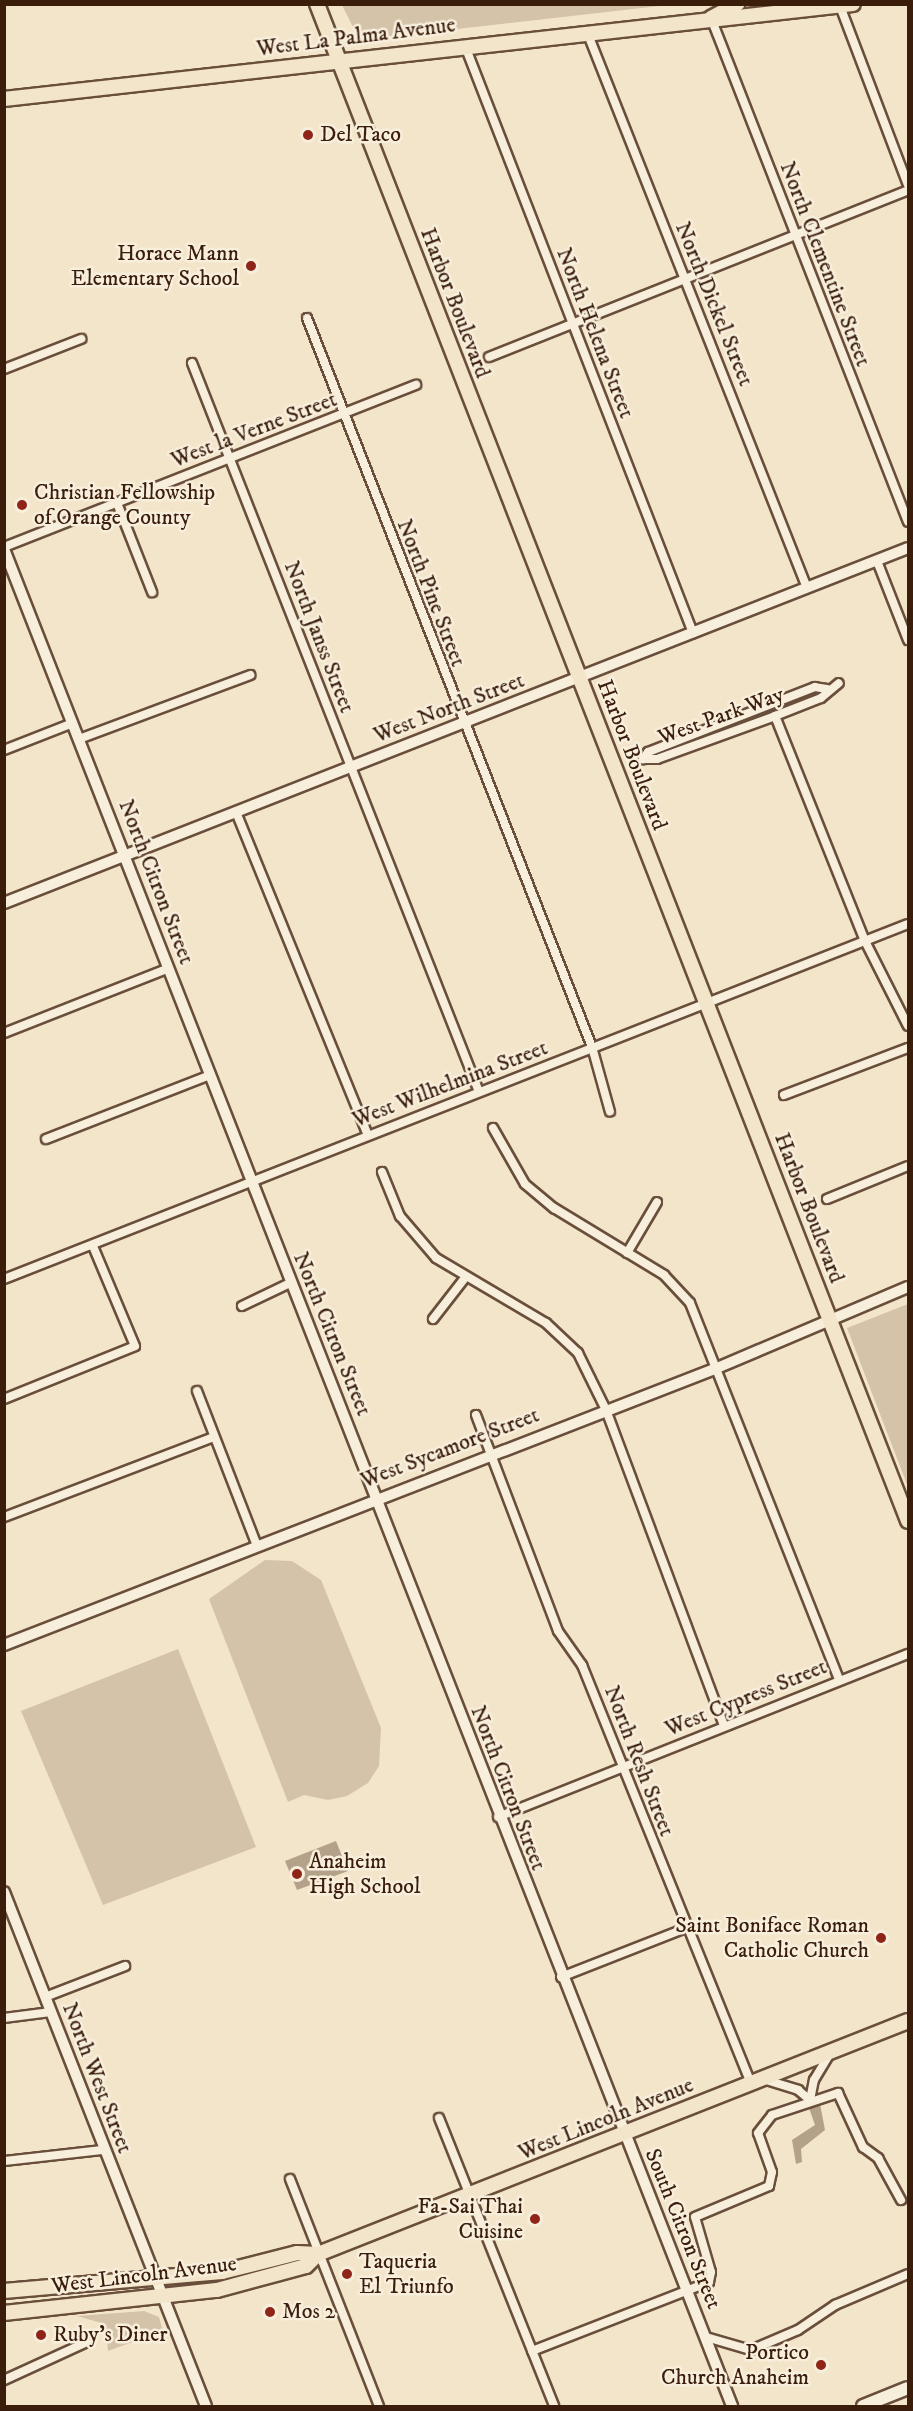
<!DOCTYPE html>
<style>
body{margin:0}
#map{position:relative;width:913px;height:2411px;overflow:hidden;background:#f3e5c9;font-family:"IM FELL DW Pica",serif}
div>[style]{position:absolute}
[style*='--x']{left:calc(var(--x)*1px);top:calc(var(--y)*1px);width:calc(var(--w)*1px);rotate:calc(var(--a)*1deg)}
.green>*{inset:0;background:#d4c3a9}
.water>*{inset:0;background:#b4a189}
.roads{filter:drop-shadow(2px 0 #694f3b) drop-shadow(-2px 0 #694f3b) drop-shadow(0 2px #694f3b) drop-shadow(0 -2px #694f3b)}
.minor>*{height:8px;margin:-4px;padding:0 4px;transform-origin:4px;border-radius:4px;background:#f7eedc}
.tertiary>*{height:10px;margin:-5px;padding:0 5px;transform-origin:5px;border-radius:5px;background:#f7eedc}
.secondary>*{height:12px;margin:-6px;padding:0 6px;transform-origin:6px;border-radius:6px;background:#f7eedc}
.primary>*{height:14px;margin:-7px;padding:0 7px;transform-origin:7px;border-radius:7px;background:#f3e5c9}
.dots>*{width:16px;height:16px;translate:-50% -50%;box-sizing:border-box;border:3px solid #f7eedc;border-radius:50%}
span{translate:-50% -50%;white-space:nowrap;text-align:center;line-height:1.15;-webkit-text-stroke:5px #f7eedc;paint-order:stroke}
.street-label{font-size:22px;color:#3b1d0c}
.poi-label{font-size:22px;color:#3b1d0c}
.left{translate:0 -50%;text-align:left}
.right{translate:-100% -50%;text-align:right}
.frame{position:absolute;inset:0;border:6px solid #3b1d0c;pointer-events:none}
</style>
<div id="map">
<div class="green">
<i style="clip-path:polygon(342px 5px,668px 5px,368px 39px,355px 31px)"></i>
<i style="clip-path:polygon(908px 1304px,908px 1487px,847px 1328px)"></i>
<i style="clip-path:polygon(265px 1560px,292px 1561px,321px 1580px,381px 1728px,379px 1766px,368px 1783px,347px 1796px,328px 1800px,304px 1795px,288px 1802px,209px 1599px)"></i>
<i style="clip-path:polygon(178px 1649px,256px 1847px,103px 1905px,21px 1711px)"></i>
<i style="clip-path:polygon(144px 2311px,159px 2317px,163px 2331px,108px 2351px,105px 2324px,77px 2316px)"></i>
</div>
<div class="water">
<i style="clip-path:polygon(336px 1841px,348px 1871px,297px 1890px,285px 1861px)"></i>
<i style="clip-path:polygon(820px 2104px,825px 2130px,801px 2149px,802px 2162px,796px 2164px,792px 2140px,815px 2125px,809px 2108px)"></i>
</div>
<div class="roads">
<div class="minor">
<i style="--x:840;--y:6;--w:191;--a:69.2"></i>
<i style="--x:711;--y:18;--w:541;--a:68.65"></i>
<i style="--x:587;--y:32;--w:598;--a:68.41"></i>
<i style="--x:465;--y:46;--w:630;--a:68.77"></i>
<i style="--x:307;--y:318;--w:783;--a:68.65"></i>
<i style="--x:592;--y:1047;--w:67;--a:74.5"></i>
<i style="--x:489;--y:357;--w:451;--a:-21.7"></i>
<i style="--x:192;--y:363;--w:783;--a:68.51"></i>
<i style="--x:4;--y:369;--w:83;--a:-21.3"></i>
<i style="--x:117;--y:503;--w:96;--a:68.5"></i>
<i style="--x:4;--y:547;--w:443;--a:-21.5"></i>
<i style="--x:877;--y:561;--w:85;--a:68.6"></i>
<i style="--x:827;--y:689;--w:12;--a:-171"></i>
<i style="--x:815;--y:687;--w:179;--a:158.7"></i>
<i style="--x:648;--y:752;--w:9;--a:126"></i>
<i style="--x:643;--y:759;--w:14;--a:0"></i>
<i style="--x:657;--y:759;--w:126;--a:-20"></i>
<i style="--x:775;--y:716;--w:49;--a:-21.4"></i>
<i style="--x:821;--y:698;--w:23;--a:-40"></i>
<i style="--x:775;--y:716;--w:242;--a:68.2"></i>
<i style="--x:865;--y:941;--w:95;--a:63.2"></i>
<i style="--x:79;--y:739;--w:183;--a:-20.5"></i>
<i style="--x:4;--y:750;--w:74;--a:-21.4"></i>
<i style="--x:236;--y:812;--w:349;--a:67.8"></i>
<i style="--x:4;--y:1033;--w:177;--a:-21.5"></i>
<i style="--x:784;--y:1095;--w:133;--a:-20.8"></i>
<i style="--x:493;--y:1128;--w:64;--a:60.3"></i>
<i style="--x:525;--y:1184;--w:38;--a:40"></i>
<i style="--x:554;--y:1208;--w:129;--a:31.3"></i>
<i style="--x:664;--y:1275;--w:38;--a:47"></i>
<i style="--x:690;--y:1303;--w:405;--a:68.4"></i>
<i style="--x:46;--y:1139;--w:176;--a:-21.3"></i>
<i style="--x:382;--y:1172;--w:48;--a:67.8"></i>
<i style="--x:400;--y:1216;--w:55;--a:49.4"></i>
<i style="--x:436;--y:1258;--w:128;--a:30.6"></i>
<i style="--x:546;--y:1323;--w:44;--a:43.2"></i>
<i style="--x:578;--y:1353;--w:64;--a:63.8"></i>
<i style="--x:606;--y:1410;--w:337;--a:69.5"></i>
<i style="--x:827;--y:1199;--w:87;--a:-22.2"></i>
<i style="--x:627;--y:1253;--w:59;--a:-59.5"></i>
<i style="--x:4;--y:1279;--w:971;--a:-21.44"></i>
<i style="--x:242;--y:1306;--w:53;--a:-25.6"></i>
<i style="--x:433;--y:1319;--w:51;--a:-52.2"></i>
<i style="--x:197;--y:1391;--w:163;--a:68.8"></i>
<i style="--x:4;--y:1399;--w:141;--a:-22"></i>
<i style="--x:135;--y:1346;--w:108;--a:-112.8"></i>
<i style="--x:476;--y:1415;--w:231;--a:69.2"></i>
<i style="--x:558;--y:1631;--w:42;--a:54.8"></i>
<i style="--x:582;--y:1665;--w:451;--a:68"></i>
<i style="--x:4;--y:1517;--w:224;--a:-20.9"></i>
<i style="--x:498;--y:1817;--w:441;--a:-21.7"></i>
<i style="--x:561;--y:1977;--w:134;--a:-21.4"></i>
<i style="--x:45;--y:1997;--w:86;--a:-21.2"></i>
<i style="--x:4;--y:2018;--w:47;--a:-7.3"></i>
<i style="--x:763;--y:2079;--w:37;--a:17"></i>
<i style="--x:798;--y:2090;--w:16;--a:40"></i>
<i style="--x:810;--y:2100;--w:20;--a:-79"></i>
<i style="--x:814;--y:2080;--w:33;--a:-59"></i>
<i style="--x:439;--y:2118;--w:310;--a:68.2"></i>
<i style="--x:4;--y:2161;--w:99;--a:-6.4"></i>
<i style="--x:290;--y:2179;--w:244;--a:68.6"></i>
<i style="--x:706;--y:2337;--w:47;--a:16.1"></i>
<i style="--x:751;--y:2350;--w:51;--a:-23.1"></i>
<i style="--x:798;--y:2330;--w:45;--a:-34"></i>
<i style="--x:835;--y:2305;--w:79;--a:-23"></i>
<i style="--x:532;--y:2351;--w:190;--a:-21.3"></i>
<i style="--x:709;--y:2282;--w:10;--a:-79"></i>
<i style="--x:711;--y:2272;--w:57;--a:-106.2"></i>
<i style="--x:695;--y:2217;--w:80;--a:-22.7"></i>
<i style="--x:769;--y:2186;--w:14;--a:-78"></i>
<i style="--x:772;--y:2172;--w:41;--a:-109.7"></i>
<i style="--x:758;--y:2133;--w:23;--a:-52"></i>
<i style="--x:772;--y:2115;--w:70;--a:-18.4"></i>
<i style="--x:838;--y:2093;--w:60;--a:65.2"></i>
<i style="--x:863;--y:2147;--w:19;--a:36"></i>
<i style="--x:878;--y:2158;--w:48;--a:61.3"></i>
<i style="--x:4;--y:2380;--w:94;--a:-24.6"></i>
</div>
<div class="tertiary">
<i style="--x:4;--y:549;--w:1995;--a:68.59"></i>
<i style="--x:4;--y:903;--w:971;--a:-21.44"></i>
<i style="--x:4;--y:1645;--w:765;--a:-21.23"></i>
<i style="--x:717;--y:1368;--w:207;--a:-23"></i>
<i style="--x:4;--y:1892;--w:552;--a:68.55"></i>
</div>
<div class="secondary">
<i style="--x:863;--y:2406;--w:48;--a:-21.8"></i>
</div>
<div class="primary">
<i style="--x:317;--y:4;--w:1628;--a:68.71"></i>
<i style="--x:711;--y:18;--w:30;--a:-28"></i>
<i style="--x:4;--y:99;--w:854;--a:-6.38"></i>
<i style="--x:4;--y:2291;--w:219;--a:-5"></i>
<i style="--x:222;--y:2272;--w:77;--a:-14.2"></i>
<i style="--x:297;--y:2253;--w:21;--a:3"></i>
<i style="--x:4;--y:2313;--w:214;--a:-6.2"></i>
<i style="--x:217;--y:2290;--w:92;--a:-15.1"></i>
<i style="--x:306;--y:2266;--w:17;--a:-45"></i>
<i style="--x:318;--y:2254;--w:634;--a:-21.55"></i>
</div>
</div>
<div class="dots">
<i style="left:308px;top:135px;background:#8f2418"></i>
<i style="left:251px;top:266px;background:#8f2418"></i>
<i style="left:22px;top:505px;background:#8f2418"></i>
<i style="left:297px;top:1874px;background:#8f2418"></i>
<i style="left:881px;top:1938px;background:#8f2418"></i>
<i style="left:535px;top:2219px;background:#8f2418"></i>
<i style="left:347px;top:2274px;background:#8f2418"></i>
<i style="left:270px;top:2312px;background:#8f2418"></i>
<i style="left:41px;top:2335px;background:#8f2418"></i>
<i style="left:821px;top:2365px;background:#8f2418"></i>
</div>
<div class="street-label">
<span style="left:356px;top:37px;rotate:-7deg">West La Palma Avenue</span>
<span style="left:825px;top:264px;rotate:69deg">North Clementine Street</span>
<span style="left:455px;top:303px;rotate:69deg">Harbor Boulevard</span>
<span style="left:714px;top:304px;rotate:68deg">North Dickel Street</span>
<span style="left:595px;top:333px;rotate:69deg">North Helena Street</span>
<span style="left:254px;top:430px;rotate:-21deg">West la Verne Street</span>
<span style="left:431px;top:593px;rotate:69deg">North Pine Street</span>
<span style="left:319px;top:637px;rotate:69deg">North Janss Street</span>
<span style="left:449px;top:708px;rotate:-21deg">West North Street</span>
<span style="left:721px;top:716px;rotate:-20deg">West Park Way</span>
<span style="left:632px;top:755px;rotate:69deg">Harbor Boulevard</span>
<span style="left:156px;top:882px;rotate:69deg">North Citron Street</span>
<span style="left:450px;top:1084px;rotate:-21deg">West Wilhelmina Street</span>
<span style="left:809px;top:1208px;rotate:69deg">Harbor Boulevard</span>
<span style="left:332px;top:1334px;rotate:68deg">North Citron Street</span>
<span style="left:450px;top:1448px;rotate:-21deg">West Sycamore Street</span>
<span style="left:746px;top:1698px;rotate:-22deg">West Cypress Street</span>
<span style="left:639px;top:1761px;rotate:69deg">North Resh Street</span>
<span style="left:508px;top:1788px;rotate:69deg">North Citron Street</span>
<span style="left:97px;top:2078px;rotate:69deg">North West Street</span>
<span style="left:606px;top:2119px;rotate:-22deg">West Lincoln Avenue</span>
<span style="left:683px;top:2229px;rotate:68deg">South Citron Street</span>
<span style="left:144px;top:2275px;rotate:-7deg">West Lincoln Avenue</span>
</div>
<div class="poi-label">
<span class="left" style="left:320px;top:135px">Del Taco</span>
<span class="right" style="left:239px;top:266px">Horace Mann<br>Elementary School</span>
<span class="left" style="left:34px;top:505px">Christian Fellowship<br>of Orange County</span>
<span class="left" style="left:309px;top:1874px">Anaheim<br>High School</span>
<span class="right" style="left:869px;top:1938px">Saint Boniface Roman<br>Catholic Church</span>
<span class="right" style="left:523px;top:2219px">Fa-Sai Thai<br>Cuisine</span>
<span class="left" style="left:359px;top:2274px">Taqueria<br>El Triunfo</span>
<span class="left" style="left:282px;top:2312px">Mos 2</span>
<span class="left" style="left:53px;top:2335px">Ruby's Diner</span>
<span class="right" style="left:809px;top:2365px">Portico<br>Church Anaheim</span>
</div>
<div class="frame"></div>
</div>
